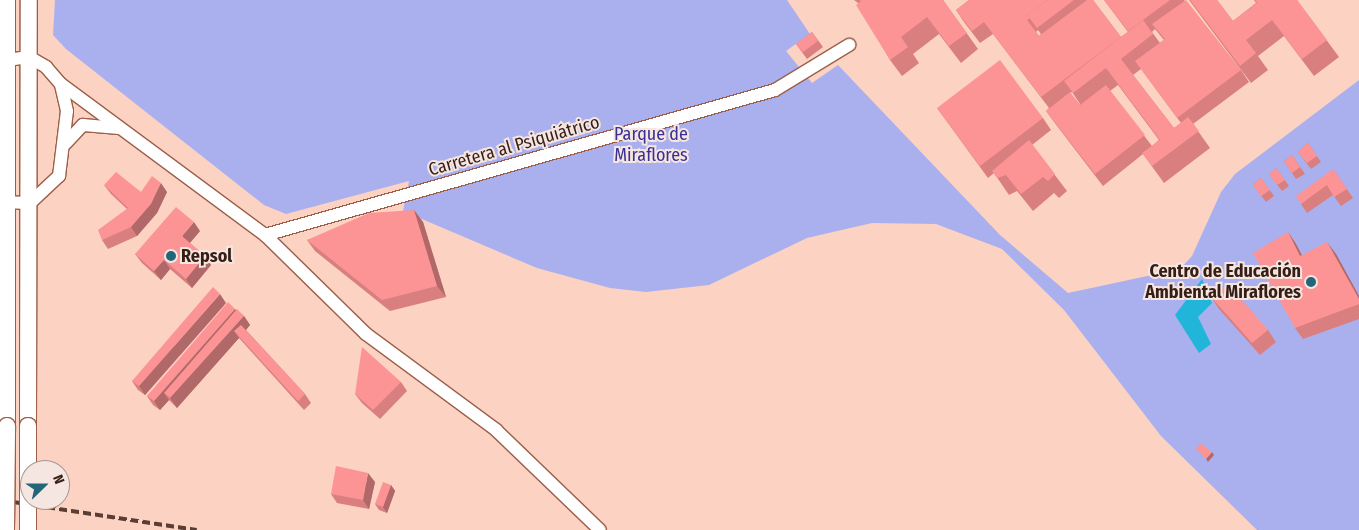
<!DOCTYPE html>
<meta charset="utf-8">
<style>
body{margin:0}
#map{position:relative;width:1359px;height:530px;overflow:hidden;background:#fcd2c3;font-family:"Fira Sans Condensed",sans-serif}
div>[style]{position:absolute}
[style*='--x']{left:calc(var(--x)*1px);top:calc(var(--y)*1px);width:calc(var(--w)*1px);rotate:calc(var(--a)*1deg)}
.green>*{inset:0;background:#aab0ee}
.water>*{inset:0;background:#20b5d9}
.roads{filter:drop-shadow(1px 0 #9b5e49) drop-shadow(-1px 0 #9b5e49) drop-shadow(0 1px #9b5e49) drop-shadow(0 -1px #9b5e49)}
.minor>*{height:12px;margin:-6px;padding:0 6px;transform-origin:6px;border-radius:6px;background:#fff}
.major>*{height:16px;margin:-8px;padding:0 8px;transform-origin:8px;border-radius:8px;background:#fff}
.rail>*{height:4px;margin-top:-2px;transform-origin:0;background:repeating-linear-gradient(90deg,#5a3e34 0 8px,transparent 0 12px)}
.bridges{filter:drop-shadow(1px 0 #9b5e49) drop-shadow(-1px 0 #9b5e49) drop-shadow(0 1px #9b5e49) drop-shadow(0 -1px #9b5e49)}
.major-bridge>*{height:16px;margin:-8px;padding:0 8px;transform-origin:8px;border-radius:8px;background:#fff}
.wall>*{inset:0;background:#d97f80}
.shaded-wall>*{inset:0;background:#b06868}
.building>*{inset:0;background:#fc9495}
.dots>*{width:14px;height:14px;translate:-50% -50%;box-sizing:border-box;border:2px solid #f5e6e1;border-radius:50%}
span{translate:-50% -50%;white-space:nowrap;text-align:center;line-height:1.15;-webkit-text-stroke:4px #f5e6e1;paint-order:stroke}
.park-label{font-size:18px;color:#393093}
.street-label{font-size:18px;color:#371e15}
.poi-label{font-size:18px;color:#371e15;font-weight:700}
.left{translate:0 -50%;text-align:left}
.right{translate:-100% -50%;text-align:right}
.north{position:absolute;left:20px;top:460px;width:50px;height:50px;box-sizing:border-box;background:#f5e6e1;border:1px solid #a9968f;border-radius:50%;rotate:68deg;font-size:14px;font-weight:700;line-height:20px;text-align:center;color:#371e15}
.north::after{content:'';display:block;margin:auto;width:18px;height:22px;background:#236679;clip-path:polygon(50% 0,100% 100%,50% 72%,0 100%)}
</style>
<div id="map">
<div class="green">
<i style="clip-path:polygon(55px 0,787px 0,810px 34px,786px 51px,812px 83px,838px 65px,1000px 235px,1068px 293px,1180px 269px,1192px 256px,1221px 192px,1235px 174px,1359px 80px,1359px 530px,1257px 530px,1161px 436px,1064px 310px,1002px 249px,936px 224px,872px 223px,807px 238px,709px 285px,646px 292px,610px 288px,537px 268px,403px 211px,409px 181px,286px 214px,264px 205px,66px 49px,53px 35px)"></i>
</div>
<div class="water">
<i style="clip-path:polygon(1202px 279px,1212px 303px,1198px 317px,1211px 344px,1199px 353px,1175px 315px)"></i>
</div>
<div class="roads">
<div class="minor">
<i style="--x:0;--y:61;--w:29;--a:-8"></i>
<i style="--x:29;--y:57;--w:20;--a:30"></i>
<i style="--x:46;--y:67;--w:23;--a:49"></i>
<i style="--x:61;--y:84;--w:254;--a:36.5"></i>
<i style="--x:265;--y:235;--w:141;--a:44.4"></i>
<i style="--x:366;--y:334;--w:162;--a:36.4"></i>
<i style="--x:496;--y:430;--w:144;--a:43.9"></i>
<i style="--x:66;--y:143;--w:25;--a:-47"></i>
<i style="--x:83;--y:125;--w:36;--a:5"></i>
<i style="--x:0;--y:202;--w:30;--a:2"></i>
<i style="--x:30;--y:203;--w:40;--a:-43"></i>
<i style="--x:59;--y:176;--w:65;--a:-83"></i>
<i style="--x:67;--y:111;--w:28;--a:-103"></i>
<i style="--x:265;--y:235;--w:530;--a:-15.87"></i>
<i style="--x:775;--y:90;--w:87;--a:-31.3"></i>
</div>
<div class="major">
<i style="--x:7;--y:0;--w:426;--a:90"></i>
<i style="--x:28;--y:426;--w:426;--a:-89.9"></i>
</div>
</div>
<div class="rail">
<i style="--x:0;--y:500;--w:199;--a:8.7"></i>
</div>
<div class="bridges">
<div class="major-bridge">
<i style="--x:28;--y:426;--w:104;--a:90"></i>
<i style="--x:6;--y:530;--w:104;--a:-89.4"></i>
</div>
</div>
<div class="wall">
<i style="clip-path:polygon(854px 0,943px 0,978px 49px,961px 63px,939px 34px,913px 54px,919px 63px,902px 76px,890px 60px,858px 3px)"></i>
<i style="clip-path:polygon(evenodd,969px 0,1093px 0,1121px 37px,1128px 32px,1104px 0,1184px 0,1241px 70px,1249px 82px,1193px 124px,1210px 148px,1164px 183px,1143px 154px,1103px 186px,1054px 122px,1046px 111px,1049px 108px,993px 34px,980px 43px,964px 22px,956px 10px,969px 0,1155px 29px,1164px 40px,1160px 43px,1152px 32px,1155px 29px,969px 0,1038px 30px,1041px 34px,1039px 36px,1036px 32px,1038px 30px,969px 0,1141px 69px,1181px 123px,1174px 128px,1133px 75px,1141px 69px,969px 0,1118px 85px,1159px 140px,1152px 146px,1110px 91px,1118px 85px,969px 0,1072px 92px,1080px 104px,1080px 105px,1070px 93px,1072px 92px)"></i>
<i style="clip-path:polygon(1189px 0,1217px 0,1233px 21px,1256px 3px,1254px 0,1297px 0,1339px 57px,1314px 76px,1284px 36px,1258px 56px,1268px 70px,1251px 83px)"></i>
<i style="clip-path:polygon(812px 32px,823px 47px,807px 59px,796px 44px)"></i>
<i style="clip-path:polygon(937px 108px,1043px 118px,1051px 130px,1032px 145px,1067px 191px,1059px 198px,1054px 193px,1033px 211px,1017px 191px,1009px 195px,994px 173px,988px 178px)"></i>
<i style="clip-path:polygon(1308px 143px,1321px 162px,1311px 169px,1298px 152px)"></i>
<i style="clip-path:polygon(1292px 155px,1305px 174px,1296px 179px,1284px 161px)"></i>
<i style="clip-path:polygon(1276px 168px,1289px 186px,1282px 191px,1269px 174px)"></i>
<i style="clip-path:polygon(1333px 169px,1353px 198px,1341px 206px,1333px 195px,1307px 213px,1301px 204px)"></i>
<i style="clip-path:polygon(1261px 178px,1274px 196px,1266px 202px,1253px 185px)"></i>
<i style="clip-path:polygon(104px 185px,141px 192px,167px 192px,157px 213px,137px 236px,108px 249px,102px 240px,127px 209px,111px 194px)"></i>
<i style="clip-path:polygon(414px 210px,423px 222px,446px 297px,390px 311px,315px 251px,307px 240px)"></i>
<i style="clip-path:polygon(200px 231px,190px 243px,205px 256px,211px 265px,192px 288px,170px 269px,161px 280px,142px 263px,135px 254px)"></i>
<i style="clip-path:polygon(1288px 232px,1296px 244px,1302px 255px,1336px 254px,1359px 296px,1359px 319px,1303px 339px,1295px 328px)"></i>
<i style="clip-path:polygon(1211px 297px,1268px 330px,1276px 342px,1260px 355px,1219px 309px)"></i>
<i style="clip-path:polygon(226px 303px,145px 395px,138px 390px,132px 381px)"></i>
<i style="clip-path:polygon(235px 309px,244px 316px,250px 325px,246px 330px,305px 394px,311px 403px,304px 410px,239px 338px,177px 408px,169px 400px,160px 410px,153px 405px,147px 396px)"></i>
<i style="clip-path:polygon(401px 382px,407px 391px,380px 419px,362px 403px,355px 394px)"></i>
<i style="clip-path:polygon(375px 482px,369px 509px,337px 503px,331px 494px)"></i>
<i style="clip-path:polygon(391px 485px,395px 491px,387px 513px,379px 510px,375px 504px)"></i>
</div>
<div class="shaded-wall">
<i style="clip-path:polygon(161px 183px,167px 192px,157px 213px,137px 236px,131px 227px)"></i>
<i style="clip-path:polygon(414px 210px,423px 222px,446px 297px,437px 286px)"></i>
<i style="clip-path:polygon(194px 222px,200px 231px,188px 245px,182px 236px)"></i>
<i style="clip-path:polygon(1288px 232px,1296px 244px,1308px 268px,1300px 256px)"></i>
<i style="clip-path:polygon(1327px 242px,1336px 254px,1359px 296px,1359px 299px)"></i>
<i style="clip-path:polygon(205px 256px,211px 265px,192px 288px,186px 279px)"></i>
<i style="clip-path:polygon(164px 260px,170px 269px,161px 280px,154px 271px)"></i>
<i style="clip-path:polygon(220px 294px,226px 303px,145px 395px,139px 386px)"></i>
<i style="clip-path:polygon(235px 309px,241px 318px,244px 316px,250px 325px,240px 337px,234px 331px,239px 338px,177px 408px,170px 398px,164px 393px,169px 400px,160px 410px,154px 401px)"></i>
<i style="clip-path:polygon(1212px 452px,1214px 455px,1208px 462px,1206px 459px)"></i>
<i style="clip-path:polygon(368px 473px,375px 482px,369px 509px,363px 500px)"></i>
<i style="clip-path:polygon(391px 485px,395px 491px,387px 513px,383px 507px)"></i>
</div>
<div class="building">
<i style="clip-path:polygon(859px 0,943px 0,967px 33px,949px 46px,927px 17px,901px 37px,908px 47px,890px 60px,856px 5px,861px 1px)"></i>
<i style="clip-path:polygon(969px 0,1048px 0,1027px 15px,1030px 18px,1027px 20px,1039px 36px,1087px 0,1093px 0,1121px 37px,1041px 97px,984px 22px,972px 31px,956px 10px)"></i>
<i style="clip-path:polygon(1048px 0,1074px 0,1037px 28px,1027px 15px)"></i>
<i style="clip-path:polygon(1104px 0,1170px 0,1128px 31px)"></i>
<i style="clip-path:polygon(1186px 0,1241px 70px,1177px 118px,1135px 61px,1165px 39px,1152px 24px)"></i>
<i style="clip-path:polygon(1190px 0,1217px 0,1233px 21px,1257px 3px,1255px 0,1297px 0,1327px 40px,1302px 59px,1272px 20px,1246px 40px,1256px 53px,1240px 66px)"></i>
<i style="clip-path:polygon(1143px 20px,1153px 34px,1121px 59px,1174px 128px,1188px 117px,1199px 131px,1152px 166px,1142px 153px,1160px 140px,1106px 68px,1073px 93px,1064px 81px)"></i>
<i style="clip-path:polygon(812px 32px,818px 41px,803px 52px,796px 44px)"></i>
<i style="clip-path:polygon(1000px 60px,1043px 118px,980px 166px,937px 108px)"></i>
<i style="clip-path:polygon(1106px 85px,1145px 135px,1095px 174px,1046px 111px,1070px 92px,1080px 105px)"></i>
<i style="clip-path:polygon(1029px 140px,1055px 174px,1048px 181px,1043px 177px,1021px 194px,1006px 175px,997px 178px,992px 171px)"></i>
<i style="clip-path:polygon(1308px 143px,1317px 156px,1307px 163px,1298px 152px)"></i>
<i style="clip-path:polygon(1292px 155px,1300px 167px,1292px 173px,1284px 161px)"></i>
<i style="clip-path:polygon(1276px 168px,1285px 180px,1277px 185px,1269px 174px)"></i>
<i style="clip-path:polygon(1333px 169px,1347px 189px,1334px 197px,1327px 185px,1301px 204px,1296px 196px)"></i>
<i style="clip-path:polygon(116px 172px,141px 192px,152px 176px,161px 183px,151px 204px,131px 227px,102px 240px,98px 230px,128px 208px,104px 185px)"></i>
<i style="clip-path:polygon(1261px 178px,1270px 190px,1261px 196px,1253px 185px)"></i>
<i style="clip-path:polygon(176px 207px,194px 222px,182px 236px,205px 256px,186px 279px,164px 260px,154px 271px,135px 254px)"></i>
<i style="clip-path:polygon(414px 210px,437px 286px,382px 300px,307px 240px,369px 213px)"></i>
<i style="clip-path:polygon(1288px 232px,1300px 256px,1327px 242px,1359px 299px,1359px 304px,1295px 328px,1253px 253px)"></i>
<i style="clip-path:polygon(1229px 285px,1268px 330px,1252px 343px,1211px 297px)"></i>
<i style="clip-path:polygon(213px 287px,220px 294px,139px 386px,132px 381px)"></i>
<i style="clip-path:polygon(228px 302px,235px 309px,154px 401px,147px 396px)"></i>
<i style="clip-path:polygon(237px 309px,244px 316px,170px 398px,164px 393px)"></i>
<i style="clip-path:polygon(241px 325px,305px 394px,298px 401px,234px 331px)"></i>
<i style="clip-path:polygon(362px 347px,401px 382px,373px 410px,355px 394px)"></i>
<i style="clip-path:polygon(1200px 443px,1212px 452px,1206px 459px,1196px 449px)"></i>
<i style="clip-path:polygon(336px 466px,368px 473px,363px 500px,331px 494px)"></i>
<i style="clip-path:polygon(383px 482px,391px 485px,383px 507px,375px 504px)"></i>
</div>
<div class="dots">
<i style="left:171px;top:256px;background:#236679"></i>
<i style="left:1311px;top:282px;background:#236679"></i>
</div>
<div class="park-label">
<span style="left:651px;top:145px">Parque de<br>Miraflores</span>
</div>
<div class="street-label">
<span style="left:514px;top:146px;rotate:-16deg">Carretera al Psiquiátrico</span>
</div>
<div class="poi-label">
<span class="left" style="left:181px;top:256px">Repsol</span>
<span class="right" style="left:1301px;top:282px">Centro de Educación<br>Ambiental Miraflores</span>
</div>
<div class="north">N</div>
</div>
